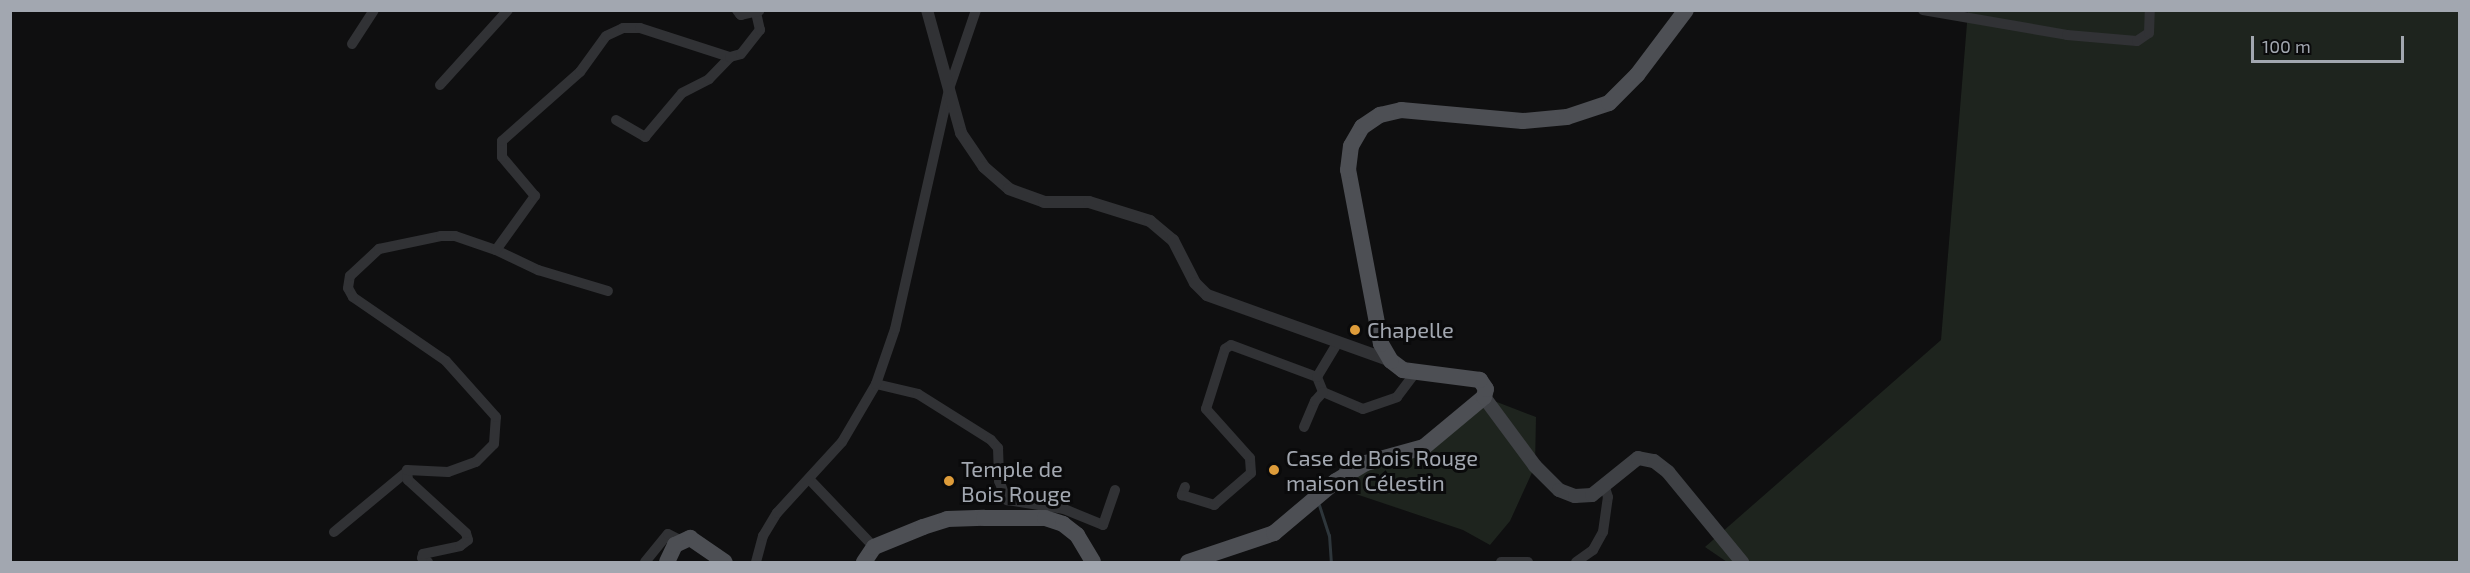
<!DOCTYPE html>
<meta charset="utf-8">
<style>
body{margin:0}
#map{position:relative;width:2470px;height:573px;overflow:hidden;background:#0f0f10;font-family:"Exo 2",sans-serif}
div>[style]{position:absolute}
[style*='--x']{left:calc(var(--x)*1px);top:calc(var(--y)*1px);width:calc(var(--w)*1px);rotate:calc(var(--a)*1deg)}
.green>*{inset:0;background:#1e241e}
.stream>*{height:3px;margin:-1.5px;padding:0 1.5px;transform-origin:1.5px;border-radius:1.5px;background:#2e363b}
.minor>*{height:10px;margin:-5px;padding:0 5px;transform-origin:5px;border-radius:5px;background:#313235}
.tertiary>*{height:12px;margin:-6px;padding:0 6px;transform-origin:6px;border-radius:6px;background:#313235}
.secondary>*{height:14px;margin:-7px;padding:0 7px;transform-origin:7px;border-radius:7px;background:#3f4145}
.primary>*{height:16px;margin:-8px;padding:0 8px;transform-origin:8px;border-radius:8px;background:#4d4f54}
.dots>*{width:16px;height:16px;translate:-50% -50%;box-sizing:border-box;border:3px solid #0a0a0b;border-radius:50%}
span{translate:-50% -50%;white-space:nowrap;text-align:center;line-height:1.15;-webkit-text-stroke:6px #0a0a0b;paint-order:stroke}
.poi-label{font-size:22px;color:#a2a7b0}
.left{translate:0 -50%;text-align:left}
.frame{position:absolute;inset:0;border:12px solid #a2a7b0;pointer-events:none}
.scale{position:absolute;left:2251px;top:36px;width:153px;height:27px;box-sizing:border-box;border:3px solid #a2a7b0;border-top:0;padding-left:8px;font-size:18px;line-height:21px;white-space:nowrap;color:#a2a7b0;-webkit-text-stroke:4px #0a0a0b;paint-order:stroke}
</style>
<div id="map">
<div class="green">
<i style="clip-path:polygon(1968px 11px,2459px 11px,2459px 562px,1727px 562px,1705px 547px,1941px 340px)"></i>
<i style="clip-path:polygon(1484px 397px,1536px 417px,1535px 466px,1510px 521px,1490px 545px,1463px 530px,1329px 485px,1424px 447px)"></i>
</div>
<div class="stream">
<i style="--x:1340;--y:469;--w:20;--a:-30"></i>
<i style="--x:1314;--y:488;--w:13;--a:-39"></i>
<i style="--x:1319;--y:505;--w:32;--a:72"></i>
<i style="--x:1329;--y:535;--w:27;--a:86"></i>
</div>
<div class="minor">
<i style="--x:1923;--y:10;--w:146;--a:9.8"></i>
<i style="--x:2067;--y:35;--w:70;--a:4.9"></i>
<i style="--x:2137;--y:41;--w:14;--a:-34"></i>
<i style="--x:2149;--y:33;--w:23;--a:-88"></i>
<i style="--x:352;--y:44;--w:40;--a:-57.1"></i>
<i style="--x:440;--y:85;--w:101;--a:-47.8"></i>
<i style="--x:616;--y:120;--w:34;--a:30"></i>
<i style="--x:645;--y:137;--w:57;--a:-49.9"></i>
<i style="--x:682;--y:93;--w:30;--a:-27"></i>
<i style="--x:709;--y:79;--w:30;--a:-46"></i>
<i style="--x:496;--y:250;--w:47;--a:25.5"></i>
<i style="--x:538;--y:270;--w:73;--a:16.7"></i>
<i style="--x:1317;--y:377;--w:16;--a:68"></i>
<i style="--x:1323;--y:392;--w:43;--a:23"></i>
<i style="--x:1363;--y:409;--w:36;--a:-19"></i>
<i style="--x:1397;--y:397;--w:30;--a:-53"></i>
<i style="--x:876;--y:384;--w:43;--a:13.4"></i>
<i style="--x:918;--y:394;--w:86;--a:32.2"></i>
<i style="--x:991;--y:440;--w:11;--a:49"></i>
<i style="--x:998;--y:448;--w:33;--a:88"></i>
<i style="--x:999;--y:481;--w:21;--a:67"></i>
<i style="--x:1007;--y:500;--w:58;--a:9"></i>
<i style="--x:1064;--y:509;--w:42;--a:22.3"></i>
<i style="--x:1103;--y:525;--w:37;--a:-71"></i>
<i style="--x:1304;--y:427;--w:28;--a:-67"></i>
<i style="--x:1315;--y:401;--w:12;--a:-48"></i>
<i style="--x:810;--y:480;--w:93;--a:46.3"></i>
<i style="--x:1185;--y:487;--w:9;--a:111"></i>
<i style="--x:1182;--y:495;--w:34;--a:17"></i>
<i style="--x:1214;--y:505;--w:49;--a:-40.9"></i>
<i style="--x:1251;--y:473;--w:15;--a:-94"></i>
<i style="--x:1250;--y:458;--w:66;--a:-131.9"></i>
<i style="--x:1206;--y:409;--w:63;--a:-72.4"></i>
<i style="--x:1225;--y:349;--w:7;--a:-34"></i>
<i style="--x:1231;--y:345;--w:92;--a:20.4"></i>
<i style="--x:1317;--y:377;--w:41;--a:-59"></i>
<i style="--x:334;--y:532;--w:92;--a:-39.7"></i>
<i style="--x:428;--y:562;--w:7;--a:-146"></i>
<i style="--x:422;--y:558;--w:4;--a:-76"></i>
<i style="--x:423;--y:554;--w:38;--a:-12"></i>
<i style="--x:460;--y:546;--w:10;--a:-37"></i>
<i style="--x:468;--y:540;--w:7;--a:-106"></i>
<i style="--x:466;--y:533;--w:79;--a:-137.6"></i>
<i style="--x:408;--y:480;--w:10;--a:-96"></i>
<i style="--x:407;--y:470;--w:41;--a:2.8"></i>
<i style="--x:448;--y:472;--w:30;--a:-20"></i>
<i style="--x:476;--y:462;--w:25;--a:-45"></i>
<i style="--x:494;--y:444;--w:27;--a:-86"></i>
<i style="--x:496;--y:417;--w:75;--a:-131.8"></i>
<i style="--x:446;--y:361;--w:113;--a:-145.5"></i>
<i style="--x:353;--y:297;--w:10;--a:-119"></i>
<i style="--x:348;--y:288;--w:12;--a:-81"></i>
<i style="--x:350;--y:276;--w:40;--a:-43"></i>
<i style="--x:379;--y:249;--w:63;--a:-11.8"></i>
<i style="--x:441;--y:236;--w:14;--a:0"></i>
<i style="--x:455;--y:236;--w:43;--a:18.9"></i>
<i style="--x:496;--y:250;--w:67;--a:-54.2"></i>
<i style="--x:535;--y:196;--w:51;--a:-130.2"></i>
<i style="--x:502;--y:157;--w:16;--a:-90"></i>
<i style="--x:502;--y:141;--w:104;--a:-41.5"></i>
<i style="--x:580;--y:72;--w:44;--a:-54.2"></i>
<i style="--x:606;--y:36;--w:19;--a:-25"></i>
<i style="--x:623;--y:28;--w:17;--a:0"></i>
<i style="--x:640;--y:28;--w:95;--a:17.9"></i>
<i style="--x:730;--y:57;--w:11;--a:-15"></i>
<i style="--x:741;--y:54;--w:31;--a:-52"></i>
<i style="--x:760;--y:30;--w:17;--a:-103"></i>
<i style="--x:645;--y:562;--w:36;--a:-51"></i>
<i style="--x:668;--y:534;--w:16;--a:27"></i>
<i style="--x:756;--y:562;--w:27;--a:-75"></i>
<i style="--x:763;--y:536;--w:27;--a:-59"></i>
<i style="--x:777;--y:513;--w:96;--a:-47.5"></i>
<i style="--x:842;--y:442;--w:67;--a:-59.6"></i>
<i style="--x:876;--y:384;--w:58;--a:-70.9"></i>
<i style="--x:895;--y:329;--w:246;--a:-77.3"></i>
<i style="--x:949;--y:89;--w:83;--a:-71.1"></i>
<i style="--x:1501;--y:562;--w:27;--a:0"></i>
<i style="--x:1576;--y:562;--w:21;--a:-35"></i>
<i style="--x:1593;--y:550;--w:21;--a:-61"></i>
<i style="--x:1603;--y:532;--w:35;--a:-82"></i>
<i style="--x:1608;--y:497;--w:9;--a:-108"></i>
</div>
<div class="tertiary">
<i style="--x:738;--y:10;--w:5;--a:53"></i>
<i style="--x:741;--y:14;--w:18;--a:-13"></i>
<i style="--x:927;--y:10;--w:128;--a:74.5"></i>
<i style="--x:961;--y:133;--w:41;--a:55.9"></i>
<i style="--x:984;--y:167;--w:33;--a:41"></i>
<i style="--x:1009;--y:189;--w:37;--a:20"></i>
<i style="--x:1044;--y:202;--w:45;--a:0"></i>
<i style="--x:1089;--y:202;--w:64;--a:17.3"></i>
<i style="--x:1150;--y:221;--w:30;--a:40"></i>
<i style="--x:1173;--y:240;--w:48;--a:62.9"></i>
<i style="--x:1195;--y:283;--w:17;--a:45"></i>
<i style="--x:1207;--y:295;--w:195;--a:19.7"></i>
</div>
<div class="secondary">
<i style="--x:1484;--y:397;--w:86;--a:53.5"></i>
<i style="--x:1535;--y:466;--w:34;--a:45"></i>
<i style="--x:1559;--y:490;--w:17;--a:21"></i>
<i style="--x:1575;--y:496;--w:17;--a:-3"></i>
<i style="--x:1592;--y:495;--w:59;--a:-38.8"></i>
<i style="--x:1638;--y:458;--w:16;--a:11"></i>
<i style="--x:1654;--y:461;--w:18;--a:38"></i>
<i style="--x:1668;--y:472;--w:117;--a:50.6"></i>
</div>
<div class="primary">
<i style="--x:667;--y:562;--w:19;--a:-65"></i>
<i style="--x:675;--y:545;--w:17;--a:-25"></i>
<i style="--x:690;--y:538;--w:42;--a:34.4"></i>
<i style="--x:864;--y:562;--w:18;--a:-56"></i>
<i style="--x:874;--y:547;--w:53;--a:-22.2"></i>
<i style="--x:923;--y:527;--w:25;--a:-18"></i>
<i style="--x:947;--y:519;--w:37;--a:-2"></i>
<i style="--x:984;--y:518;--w:61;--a:0"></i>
<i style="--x:1045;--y:518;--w:19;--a:18"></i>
<i style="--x:1063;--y:524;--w:18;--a:38"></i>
<i style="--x:1077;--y:535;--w:31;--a:59"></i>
<i style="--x:1188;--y:562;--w:91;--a:-18.6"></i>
<i style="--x:1274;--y:533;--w:81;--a:-40"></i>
<i style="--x:1336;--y:481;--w:35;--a:-31"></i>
<i style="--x:1366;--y:463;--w:60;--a:-15.4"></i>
<i style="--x:1424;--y:447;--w:78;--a:-39.8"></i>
<i style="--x:1484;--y:397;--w:8;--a:-76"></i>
<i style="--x:1486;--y:389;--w:11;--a:-124"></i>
<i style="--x:1480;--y:380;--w:78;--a:-172.6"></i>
<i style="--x:1403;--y:370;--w:15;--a:-143"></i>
<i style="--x:1391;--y:361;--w:20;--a:-120"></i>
<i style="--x:1381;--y:344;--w:177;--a:-100.7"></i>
<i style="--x:1348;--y:170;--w:24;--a:-83"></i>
<i style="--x:1351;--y:146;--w:22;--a:-60"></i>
<i style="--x:1362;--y:127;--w:22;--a:-34"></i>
<i style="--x:1380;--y:115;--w:22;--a:-13"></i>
<i style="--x:1401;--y:110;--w:122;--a:5.2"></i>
<i style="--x:1523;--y:121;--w:44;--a:-5.2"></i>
<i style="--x:1567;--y:117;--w:44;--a:-18.4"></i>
<i style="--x:1609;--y:103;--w:40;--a:-45"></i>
<i style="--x:1637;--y:75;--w:81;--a:-53"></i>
</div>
<div class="dots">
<i style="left:1355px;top:330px;background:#de9c3a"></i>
<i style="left:1274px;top:470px;background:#de9c3a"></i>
<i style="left:949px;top:481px;background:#de9c3a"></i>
</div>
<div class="poi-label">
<span class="left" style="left:1367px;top:330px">Chapelle</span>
<span class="left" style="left:1286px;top:470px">Case de Bois Rouge<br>maison Célestin</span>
<span class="left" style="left:961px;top:481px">Temple de<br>Bois Rouge</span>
</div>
<div class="frame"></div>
<div class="scale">100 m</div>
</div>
